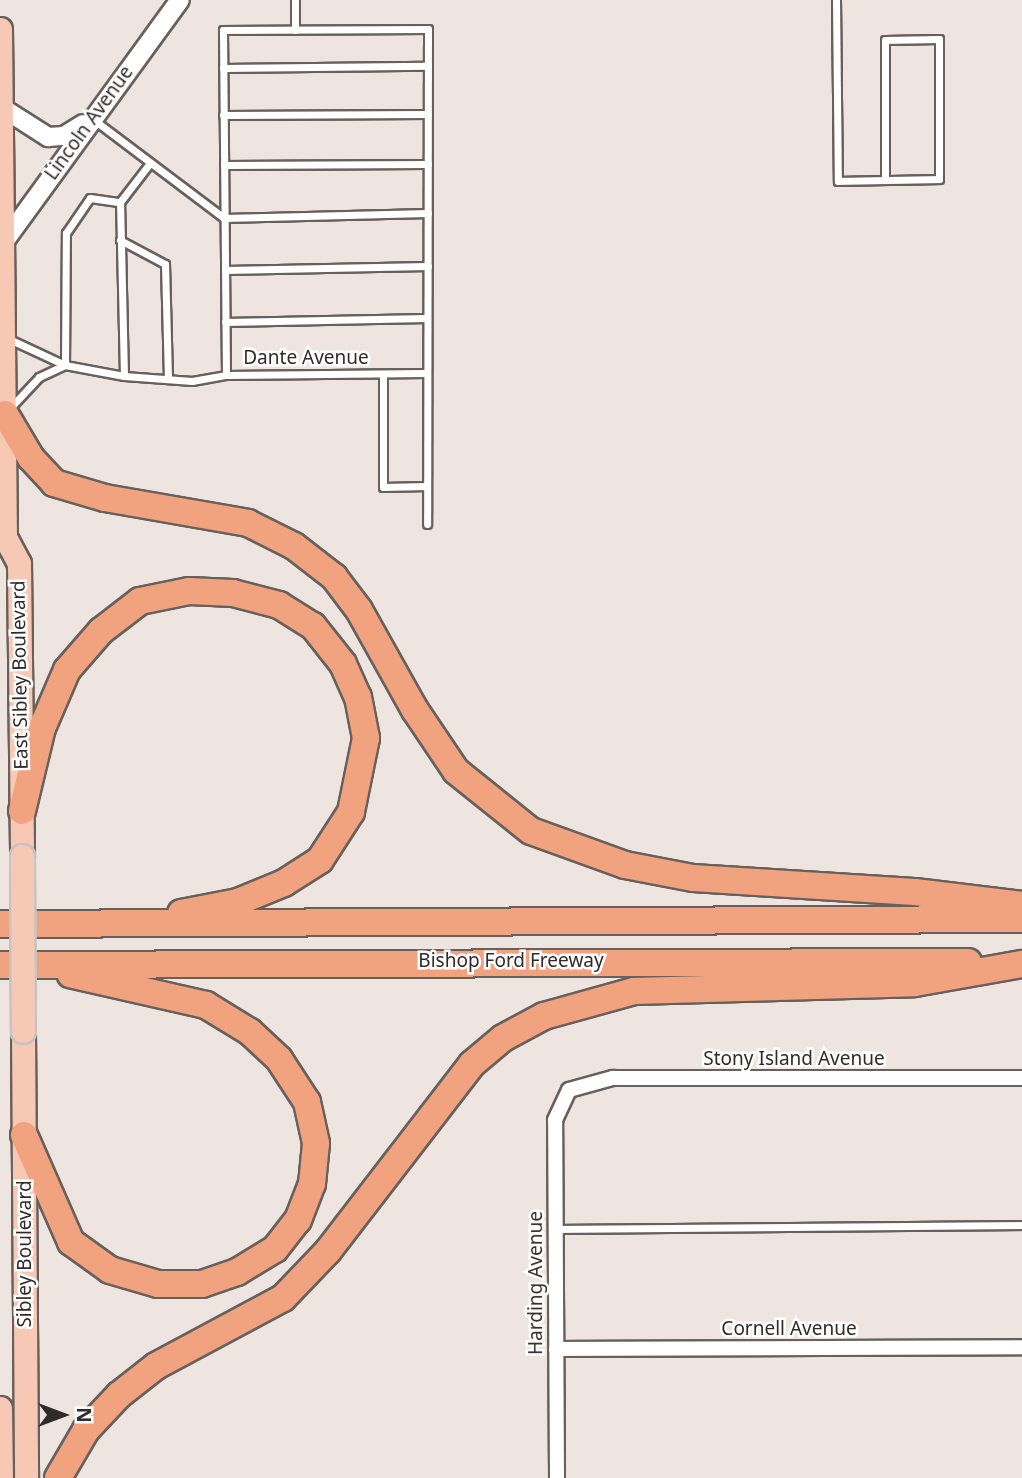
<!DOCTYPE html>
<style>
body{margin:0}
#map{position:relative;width:1022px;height:1478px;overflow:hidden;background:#efe5e0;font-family:"Noto Sans",sans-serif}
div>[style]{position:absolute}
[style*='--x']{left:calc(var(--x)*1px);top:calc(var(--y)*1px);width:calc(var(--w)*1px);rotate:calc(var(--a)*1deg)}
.roads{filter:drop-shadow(2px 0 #68605c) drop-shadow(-2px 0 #68605c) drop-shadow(0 2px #68605c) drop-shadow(0 -2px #68605c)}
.service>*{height:7px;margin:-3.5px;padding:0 3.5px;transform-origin:3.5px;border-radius:3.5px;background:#fff}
.minor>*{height:14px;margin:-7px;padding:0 7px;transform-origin:7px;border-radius:7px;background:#fff}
.tertiary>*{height:18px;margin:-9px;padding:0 9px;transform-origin:9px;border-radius:9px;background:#fff}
.primary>*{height:23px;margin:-11.5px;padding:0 11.5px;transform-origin:11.5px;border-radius:11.5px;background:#f7c8b3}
.motorway>*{height:26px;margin:-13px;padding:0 13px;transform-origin:13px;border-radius:13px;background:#f1a380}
.bridges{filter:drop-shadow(2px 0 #c5c4c3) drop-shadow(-2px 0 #c5c4c3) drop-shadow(0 2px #c5c4c3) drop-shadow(0 -2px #c5c4c3)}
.primary-bridge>*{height:23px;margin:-11.5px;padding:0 11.5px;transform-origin:11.5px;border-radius:11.5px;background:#f7c8b3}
span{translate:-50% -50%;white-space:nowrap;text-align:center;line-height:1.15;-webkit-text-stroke:5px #fff;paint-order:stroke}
.street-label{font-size:19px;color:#2f2b2a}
.north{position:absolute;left:28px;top:1380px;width:70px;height:70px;-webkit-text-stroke:5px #fff;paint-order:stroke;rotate:90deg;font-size:19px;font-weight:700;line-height:28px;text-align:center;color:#2f2b2a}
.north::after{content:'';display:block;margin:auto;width:24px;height:32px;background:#2f2b2a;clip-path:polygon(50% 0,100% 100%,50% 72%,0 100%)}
</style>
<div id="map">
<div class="roads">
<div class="service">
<i style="--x:295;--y:0;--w:30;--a:90"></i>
<i style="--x:836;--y:0;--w:181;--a:89.4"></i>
<i style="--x:838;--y:181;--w:101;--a:-1.1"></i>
<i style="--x:939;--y:179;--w:140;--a:-90"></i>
<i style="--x:939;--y:39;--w:54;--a:178.9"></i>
<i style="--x:885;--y:40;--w:140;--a:90"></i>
<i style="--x:223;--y:68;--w:205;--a:-0.6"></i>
<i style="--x:223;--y:115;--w:205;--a:-0.3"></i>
<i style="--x:94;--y:120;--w:163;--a:37"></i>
<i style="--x:224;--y:165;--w:204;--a:-0.3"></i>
<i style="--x:224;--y:218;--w:204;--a:-1.4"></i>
<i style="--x:120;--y:240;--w:51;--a:28.1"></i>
<i style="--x:165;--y:264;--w:115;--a:88.5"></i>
<i style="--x:225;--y:270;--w:203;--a:-1.1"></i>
<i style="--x:225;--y:322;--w:202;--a:-1.1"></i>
<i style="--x:9;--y:339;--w:62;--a:24.9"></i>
<i style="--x:65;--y:365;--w:60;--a:10.6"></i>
<i style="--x:124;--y:376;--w:68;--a:4.2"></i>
<i style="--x:192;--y:381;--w:35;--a:-10"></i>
<i style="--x:226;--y:375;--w:201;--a:-0.6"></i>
<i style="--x:65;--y:365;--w:132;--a:-89.6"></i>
<i style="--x:66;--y:233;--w:42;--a:-55.6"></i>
<i style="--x:90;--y:198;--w:30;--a:8"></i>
<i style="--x:383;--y:374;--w:113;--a:90"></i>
<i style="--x:383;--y:487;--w:44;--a:-1.3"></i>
<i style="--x:226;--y:375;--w:345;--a:-90.5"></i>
<i style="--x:223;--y:30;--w:205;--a:-0.3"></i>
<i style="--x:428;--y:29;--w:495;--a:90.1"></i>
<i style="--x:124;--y:376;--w:174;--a:-91.3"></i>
<i style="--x:120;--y:202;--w:49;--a:-52.4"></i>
<i style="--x:10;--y:408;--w:42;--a:-46.9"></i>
<i style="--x:39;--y:377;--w:29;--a:-25"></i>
<i style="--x:556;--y:1229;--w:466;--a:-0.5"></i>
</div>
<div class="minor">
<i style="--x:556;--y:1349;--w:466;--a:-0.2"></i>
<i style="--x:557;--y:1478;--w:358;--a:-90.3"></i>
<i style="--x:555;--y:1120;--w:33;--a:-65"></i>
<i style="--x:569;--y:1090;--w:46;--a:-15.3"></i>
<i style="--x:613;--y:1078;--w:409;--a:0"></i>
</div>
<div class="tertiary">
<i style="--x:1;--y:107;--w:56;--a:32.6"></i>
<i style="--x:48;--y:137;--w:16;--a:-4"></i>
<i style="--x:64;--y:136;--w:22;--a:-32"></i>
<i style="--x:4;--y:242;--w:299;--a:-54"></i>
</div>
<div class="primary">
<i style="--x:0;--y:29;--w:508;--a:89.44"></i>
<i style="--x:5;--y:537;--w:30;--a:62"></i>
<i style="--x:19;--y:563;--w:293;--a:89.4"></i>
<i style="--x:23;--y:1031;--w:447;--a:89.6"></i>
<i style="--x:0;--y:1408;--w:70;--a:89.2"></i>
</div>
<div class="motorway">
<i style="--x:5;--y:414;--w:51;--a:59.4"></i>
<i style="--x:31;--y:458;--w:34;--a:47"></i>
<i style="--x:54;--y:483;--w:53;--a:16.4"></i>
<i style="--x:105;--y:498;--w:145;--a:9.9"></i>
<i style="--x:248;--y:523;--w:51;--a:26.6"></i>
<i style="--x:294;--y:546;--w:51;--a:37.8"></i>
<i style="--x:334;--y:577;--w:41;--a:52.9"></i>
<i style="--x:359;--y:610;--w:115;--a:60.8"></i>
<i style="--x:415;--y:710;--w:73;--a:56.1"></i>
<i style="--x:456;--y:771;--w:96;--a:38.7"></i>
<i style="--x:531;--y:831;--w:100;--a:19.9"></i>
<i style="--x:625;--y:865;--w:69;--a:10.8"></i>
<i style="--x:693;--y:878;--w:222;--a:3.6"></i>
<i style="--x:915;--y:892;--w:108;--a:6.9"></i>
<i style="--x:22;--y:811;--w:85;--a:-76.5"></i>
<i style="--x:42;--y:728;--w:63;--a:-66.7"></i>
<i style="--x:67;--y:670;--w:52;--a:-48.9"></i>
<i style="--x:101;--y:631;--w:49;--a:-37.6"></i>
<i style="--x:140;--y:601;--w:50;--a:-11.5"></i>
<i style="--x:189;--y:591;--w:44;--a:2.6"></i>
<i style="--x:233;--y:593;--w:48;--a:14.6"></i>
<i style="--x:279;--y:605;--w:40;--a:32"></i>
<i style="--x:313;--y:626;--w:48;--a:51.7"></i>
<i style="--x:343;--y:664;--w:36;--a:66"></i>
<i style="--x:358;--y:697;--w:42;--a:79"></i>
<i style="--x:366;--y:738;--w:76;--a:101.5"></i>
<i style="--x:351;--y:812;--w:57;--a:122.9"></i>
<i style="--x:320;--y:860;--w:43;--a:147.4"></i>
<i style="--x:284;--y:883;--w:50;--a:157.6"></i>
<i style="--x:238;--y:902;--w:58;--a:169.1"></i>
<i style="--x:0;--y:924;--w:1022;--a:-0.28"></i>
<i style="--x:0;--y:965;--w:968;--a:-0.18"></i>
<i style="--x:24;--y:1135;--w:117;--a:66.3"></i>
<i style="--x:71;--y:1242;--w:48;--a:35.7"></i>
<i style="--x:110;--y:1270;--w:50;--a:16.3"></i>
<i style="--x:158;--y:1284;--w:44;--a:0"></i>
<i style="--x:202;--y:1284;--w:37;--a:-19"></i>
<i style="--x:237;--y:1272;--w:44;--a:-31.2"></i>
<i style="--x:275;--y:1249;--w:37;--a:-52"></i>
<i style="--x:298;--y:1220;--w:39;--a:-69"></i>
<i style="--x:312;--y:1184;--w:41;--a:-84.4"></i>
<i style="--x:316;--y:1143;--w:42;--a:-102.4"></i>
<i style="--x:307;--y:1102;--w:51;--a:-123.1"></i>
<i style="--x:279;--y:1059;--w:40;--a:-137"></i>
<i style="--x:250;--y:1032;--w:52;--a:-148.5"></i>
<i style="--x:206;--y:1005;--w:139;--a:-167.2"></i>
<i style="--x:58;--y:1478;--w:56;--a:-59.7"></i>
<i style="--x:86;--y:1430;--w:48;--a:-46.7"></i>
<i style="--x:119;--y:1395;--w:47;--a:-38.1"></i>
<i style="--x:156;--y:1366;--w:144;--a:-28.2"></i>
<i style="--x:283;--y:1298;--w:65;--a:-46.2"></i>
<i style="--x:328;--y:1251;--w:236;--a:-52.4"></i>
<i style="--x:472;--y:1064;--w:40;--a:-40"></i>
<i style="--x:503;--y:1038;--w:47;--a:-28.2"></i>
<i style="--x:544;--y:1016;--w:93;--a:-15.5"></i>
<i style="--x:634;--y:991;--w:281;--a:-1.6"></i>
<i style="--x:915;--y:983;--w:109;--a:-10.1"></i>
</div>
</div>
<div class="bridges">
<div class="primary-bridge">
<i style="--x:22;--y:856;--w:175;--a:89.7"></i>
</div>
</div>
<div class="street-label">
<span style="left:89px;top:123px;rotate:-54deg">Lincoln Avenue</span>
<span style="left:306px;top:358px">Dante Avenue</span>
<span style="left:20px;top:675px;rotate:-91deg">East Sibley Boulevard</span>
<span style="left:511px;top:961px">Bishop Ford Freeway</span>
<span style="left:794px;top:1059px">Stony Island Avenue</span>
<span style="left:25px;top:1254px;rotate:-90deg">Sibley Boulevard</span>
<span style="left:536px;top:1283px;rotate:-90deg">Harding Avenue</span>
<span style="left:789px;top:1329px">Cornell Avenue</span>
</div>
<div class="north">N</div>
</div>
